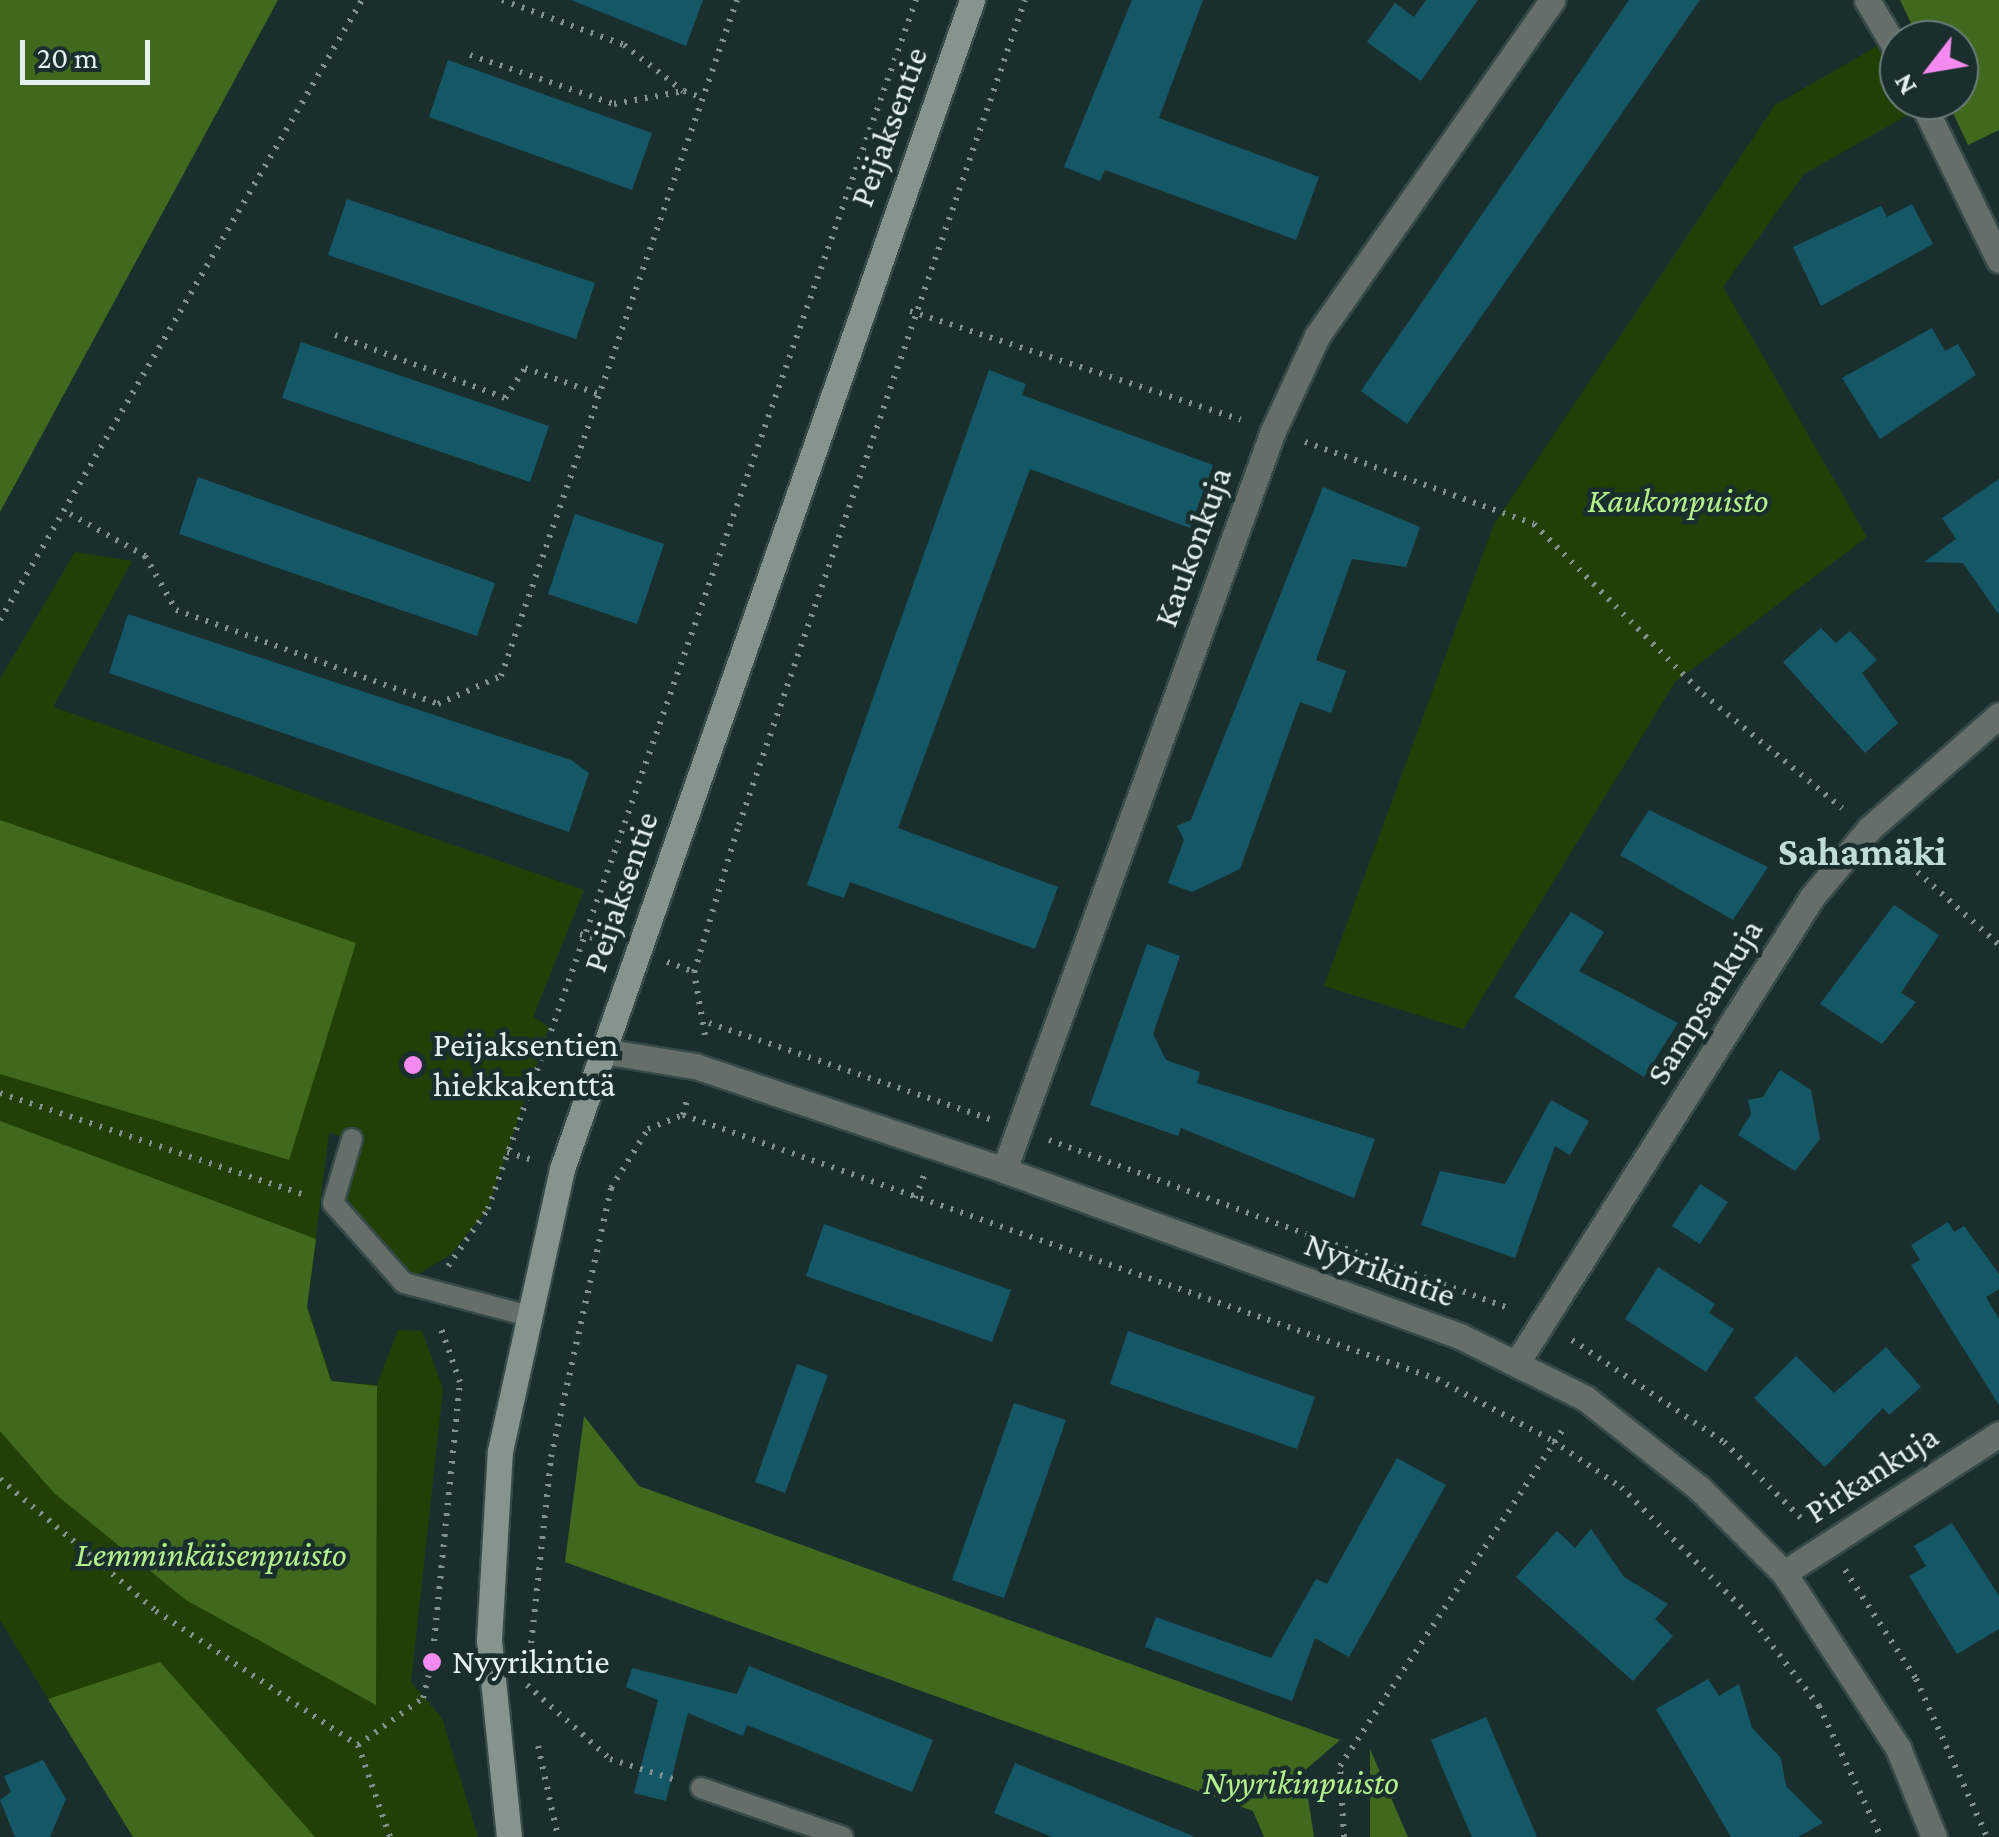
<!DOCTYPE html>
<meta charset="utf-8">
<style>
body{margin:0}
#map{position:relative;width:1999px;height:1837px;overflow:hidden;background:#1a2f2d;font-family:"Crimson Pro",serif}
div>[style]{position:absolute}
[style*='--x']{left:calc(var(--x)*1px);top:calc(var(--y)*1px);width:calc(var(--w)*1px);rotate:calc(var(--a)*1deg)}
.green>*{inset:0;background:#224005}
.forest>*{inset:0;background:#40691e}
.building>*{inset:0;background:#145867}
.path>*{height:6px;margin-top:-3px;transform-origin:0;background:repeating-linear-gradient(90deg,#809190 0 2.5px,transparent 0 10.5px)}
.roads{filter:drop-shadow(2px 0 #364a48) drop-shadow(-2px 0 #364a48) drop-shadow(0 2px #364a48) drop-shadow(0 -2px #364a48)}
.lane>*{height:20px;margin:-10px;padding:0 10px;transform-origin:10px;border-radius:10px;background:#666e69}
.street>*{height:25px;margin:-12.5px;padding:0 12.5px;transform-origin:12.5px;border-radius:12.5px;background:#666e69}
.secondary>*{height:25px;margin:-12.5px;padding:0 12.5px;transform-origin:12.5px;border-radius:12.5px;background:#87948d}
.dots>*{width:28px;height:28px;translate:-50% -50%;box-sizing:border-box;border:5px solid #1a2f2d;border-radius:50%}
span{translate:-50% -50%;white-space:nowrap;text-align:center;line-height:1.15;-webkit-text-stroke:9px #1a2f2d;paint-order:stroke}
.street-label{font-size:35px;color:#e3f0ef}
.park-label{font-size:35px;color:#b4f08b;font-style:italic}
.poi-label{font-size:35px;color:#e3f0ef}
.left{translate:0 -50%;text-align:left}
.quarter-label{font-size:40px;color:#c1dbd8;font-weight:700}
.north{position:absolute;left:1879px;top:20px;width:100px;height:100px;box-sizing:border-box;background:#1a2f2d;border:2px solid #6a7c7b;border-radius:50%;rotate:239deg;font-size:28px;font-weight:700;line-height:40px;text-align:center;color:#e3f0ef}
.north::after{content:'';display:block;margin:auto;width:35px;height:45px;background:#f489f0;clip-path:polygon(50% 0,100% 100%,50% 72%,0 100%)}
.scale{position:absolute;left:20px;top:40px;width:130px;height:45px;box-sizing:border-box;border:5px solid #e3f0ef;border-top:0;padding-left:12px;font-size:30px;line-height:35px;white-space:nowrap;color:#e3f0ef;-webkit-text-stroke:8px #1a2f2d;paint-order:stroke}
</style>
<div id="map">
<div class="green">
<i style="clip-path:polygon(1881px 44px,1911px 113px,1804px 174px,1723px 287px,1867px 537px,1675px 682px,1463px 1029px,1324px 986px,1494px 524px,1775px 105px)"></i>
<i style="clip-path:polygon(75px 552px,132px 561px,53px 707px,584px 890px,533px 1017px,549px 1027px,488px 1209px,451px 1254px,404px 1283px,333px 1203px,351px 1139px,329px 1133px,307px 1307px,332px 1381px,377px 1385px,398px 1330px,422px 1331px,443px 1389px,411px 1682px,442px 1718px,478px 1837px,133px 1837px,0 1620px,0 679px)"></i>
</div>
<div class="forest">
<i style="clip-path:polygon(0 0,278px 0,0 512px)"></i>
<i style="clip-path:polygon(1900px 0,1999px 0,1999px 130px,1968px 145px,1947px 100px,1959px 100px,1959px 40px,1919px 40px)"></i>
<i style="clip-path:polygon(0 820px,356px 943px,289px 1160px,0 1074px)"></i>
<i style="clip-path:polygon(0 1121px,316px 1239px,307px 1307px,331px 1381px,377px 1386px,376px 1705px,186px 1600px,54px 1493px,0 1431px)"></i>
<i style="clip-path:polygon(584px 1416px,639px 1486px,1340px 1740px,1304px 1771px,1314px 1837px,1264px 1837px,1253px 1811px,565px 1562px)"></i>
<i style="clip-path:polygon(160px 1662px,315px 1837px,133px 1837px,48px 1699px)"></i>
<i style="clip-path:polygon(1370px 1749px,1408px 1837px,1370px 1837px)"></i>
</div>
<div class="building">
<i style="clip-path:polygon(571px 0,703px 0,686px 46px)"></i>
<i style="clip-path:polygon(1132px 0,1203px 0,1159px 118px,1319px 177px,1296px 240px,1105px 170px,1100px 181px,1064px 167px)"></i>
<i style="clip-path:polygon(1426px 0,1478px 0,1421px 81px,1367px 42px,1395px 3px,1414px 17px)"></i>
<i style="clip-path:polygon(1629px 0,1700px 0,1407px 424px,1361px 391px)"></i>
<i style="clip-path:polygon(448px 60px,652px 133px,632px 190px,429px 117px)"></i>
<i style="clip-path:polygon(347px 199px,595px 283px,576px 339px,328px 255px)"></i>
<i style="clip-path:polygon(1912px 204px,1933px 244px,1821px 306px,1793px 247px,1881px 206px,1887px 217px)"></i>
<i style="clip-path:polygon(1932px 328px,1945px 351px,1958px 344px,1976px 375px,1880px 439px,1842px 378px)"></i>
<i style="clip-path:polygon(301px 342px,549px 426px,530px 482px,282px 398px)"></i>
<i style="clip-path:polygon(989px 370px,1026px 384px,1022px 395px,1213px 465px,1190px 528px,1030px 469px,898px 828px,1058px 887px,1035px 949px,850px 882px,844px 898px,807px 885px)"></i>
<i style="clip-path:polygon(198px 477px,495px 583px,477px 636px,179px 534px)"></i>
<i style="clip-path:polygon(1999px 479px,1999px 615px,1963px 563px,1924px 562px,1956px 539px,1942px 518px)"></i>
<i style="clip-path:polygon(1323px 487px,1420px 527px,1406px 567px,1352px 559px,1316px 660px,1346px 671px,1331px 713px,1300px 702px,1240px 869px,1192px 892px,1168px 883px,1184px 840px,1177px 826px,1191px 820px)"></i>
<i style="clip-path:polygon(575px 514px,664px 544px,637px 624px,548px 594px)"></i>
<i style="clip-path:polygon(128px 614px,571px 760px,589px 773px,569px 832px,109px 673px)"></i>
<i style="clip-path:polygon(1821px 628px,1836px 643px,1850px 631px,1877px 660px,1862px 673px,1898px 723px,1865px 753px,1783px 662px)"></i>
<i style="clip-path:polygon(1649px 810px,1768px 867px,1733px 920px,1620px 855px)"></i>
<i style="clip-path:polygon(1894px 905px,1939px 935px,1901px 993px,1916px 1002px,1882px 1044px,1820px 1004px)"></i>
<i style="clip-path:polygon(1571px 912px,1604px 932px,1579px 971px,1678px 1023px,1644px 1077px,1514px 997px)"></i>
<i style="clip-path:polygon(1147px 944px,1180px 956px,1153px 1034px,1166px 1060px,1200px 1072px,1197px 1083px,1375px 1139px,1354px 1198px,1181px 1128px,1178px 1136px,1090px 1105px)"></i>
<i style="clip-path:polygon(1780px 1070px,1811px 1090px,1820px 1139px,1795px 1171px,1738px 1135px,1751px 1114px,1748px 1100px,1763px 1097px)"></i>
<i style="clip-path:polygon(1551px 1100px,1589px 1121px,1570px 1155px,1555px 1146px,1515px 1258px,1421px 1225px,1440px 1171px,1505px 1184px)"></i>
<i style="clip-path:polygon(1700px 1184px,1728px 1202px,1700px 1244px,1672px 1226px)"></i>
<i style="clip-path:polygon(1948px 1222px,1954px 1232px,1964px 1226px,1999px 1274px,1999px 1289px,1986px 1297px,1999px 1319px,1999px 1405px,1911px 1265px,1920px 1260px,1911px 1245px)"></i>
<i style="clip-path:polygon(824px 1224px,1011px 1290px,992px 1342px,806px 1276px)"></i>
<i style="clip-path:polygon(1658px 1267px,1715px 1304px,1709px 1313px,1734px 1329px,1706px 1372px,1625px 1319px)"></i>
<i style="clip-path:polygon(1128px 1331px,1315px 1397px,1297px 1449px,1110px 1384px)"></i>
<i style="clip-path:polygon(1886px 1347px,1921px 1387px,1889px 1415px,1883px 1408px,1825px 1467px,1754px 1398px,1796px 1356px,1834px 1393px)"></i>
<i style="clip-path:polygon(797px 1364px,828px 1375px,785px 1493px,755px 1482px)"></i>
<i style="clip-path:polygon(1014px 1403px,1066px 1420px,1004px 1598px,952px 1580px)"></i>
<i style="clip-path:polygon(1397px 1458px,1446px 1485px,1349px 1657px,1315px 1638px,1292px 1701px,1145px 1647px,1156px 1617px,1271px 1658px,1316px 1579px,1327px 1584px)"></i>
<i style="clip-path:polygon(1952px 1523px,1999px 1596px,1999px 1629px,1957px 1654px,1909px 1576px,1926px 1566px,1914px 1546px)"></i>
<i style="clip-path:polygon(1591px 1529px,1624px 1577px,1668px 1604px,1655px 1619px,1673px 1636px,1633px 1681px,1516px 1577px,1557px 1531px,1575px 1548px)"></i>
<i style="clip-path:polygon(749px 1666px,933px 1740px,912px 1792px,747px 1725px,743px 1736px,688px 1713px,666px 1801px,634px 1793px,658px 1700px,626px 1687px,632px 1668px,737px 1694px)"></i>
<i style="clip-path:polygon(1708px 1679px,1719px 1696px,1739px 1684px,1752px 1728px,1781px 1758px,1786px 1786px,1823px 1823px,1798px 1837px,1731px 1837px,1656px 1709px)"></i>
<i style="clip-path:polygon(1486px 1717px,1537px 1837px,1472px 1837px,1443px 1770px,1431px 1740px)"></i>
<i style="clip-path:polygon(43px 1760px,66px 1799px,50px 1837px,15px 1837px,0 1800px,11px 1792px,4px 1776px)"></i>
<i style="clip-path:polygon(1015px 1763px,1193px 1836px,1193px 1837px,1052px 1837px,994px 1813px)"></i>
</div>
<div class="path">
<i style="--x:502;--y:0;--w:130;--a:20.2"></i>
<i style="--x:624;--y:45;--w:75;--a:37.9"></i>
<i style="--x:470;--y:55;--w:152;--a:18.8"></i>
<i style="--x:614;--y:104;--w:71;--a:-10.5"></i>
<i style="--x:684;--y:91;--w:19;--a:21"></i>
<i style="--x:910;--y:311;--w:348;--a:18.2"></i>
<i style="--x:335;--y:335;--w:181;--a:20.3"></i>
<i style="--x:505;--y:398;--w:36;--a:-56"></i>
<i style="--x:525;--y:368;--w:77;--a:19.6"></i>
<i style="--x:1305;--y:442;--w:243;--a:19.7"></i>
<i style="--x:1534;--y:524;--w:240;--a:45.2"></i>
<i style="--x:1703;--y:694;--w:180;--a:39.4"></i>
<i style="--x:70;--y:514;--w:86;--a:29.2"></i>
<i style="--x:145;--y:556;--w:62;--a:60.1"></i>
<i style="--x:176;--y:610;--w:278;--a:19.7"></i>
<i style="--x:438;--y:704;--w:69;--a:-24"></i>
<i style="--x:501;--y:676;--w:716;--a:-70.76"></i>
<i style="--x:0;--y:620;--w:718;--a:-59.72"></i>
<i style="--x:1894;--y:851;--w:141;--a:41.8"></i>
<i style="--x:580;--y:934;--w:29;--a:16"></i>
<i style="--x:667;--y:962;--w:29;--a:20"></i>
<i style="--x:709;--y:1023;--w:297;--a:18.9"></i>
<i style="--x:705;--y:1035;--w:64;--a:-99.9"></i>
<i style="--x:694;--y:972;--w:154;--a:-73"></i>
<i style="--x:739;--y:825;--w:873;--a:-70.88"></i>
<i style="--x:0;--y:1093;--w:318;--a:18.5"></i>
<i style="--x:683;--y:1115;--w:799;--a:19.3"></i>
<i style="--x:1437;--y:1379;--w:132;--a:28.1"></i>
<i style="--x:1553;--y:1441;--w:82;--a:34.1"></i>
<i style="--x:1621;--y:1487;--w:178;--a:45"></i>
<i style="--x:1747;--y:1613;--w:118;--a:52.3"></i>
<i style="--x:1819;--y:1706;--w:145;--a:64.7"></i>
<i style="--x:1049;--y:1140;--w:493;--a:20.1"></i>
<i style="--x:507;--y:1152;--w:24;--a:17"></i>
<i style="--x:915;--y:1198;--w:24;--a:-68"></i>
<i style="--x:448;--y:1266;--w:70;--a:-54.9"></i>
<i style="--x:488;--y:1209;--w:1283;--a:-70.51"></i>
<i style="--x:1572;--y:1340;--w:183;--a:33.9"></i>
<i style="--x:1724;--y:1442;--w:114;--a:44.6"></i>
<i style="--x:0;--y:1479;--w:204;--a:40.2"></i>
<i style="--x:156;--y:1611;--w:242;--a:33.6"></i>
<i style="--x:358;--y:1745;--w:97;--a:70.8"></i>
<i style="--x:1845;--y:1570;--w:130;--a:56.9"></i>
<i style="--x:1916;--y:1679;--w:173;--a:65.8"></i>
<i style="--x:529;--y:1664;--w:208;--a:-83.9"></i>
<i style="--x:551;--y:1457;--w:276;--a:-77.4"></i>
<i style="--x:611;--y:1188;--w:70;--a:-57.9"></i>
<i style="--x:648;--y:1129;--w:38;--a:-22"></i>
<i style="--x:683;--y:1115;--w:16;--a:-75"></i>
<i style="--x:527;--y:1685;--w:111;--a:41.7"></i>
<i style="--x:610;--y:1759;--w:66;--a:17.6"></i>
<i style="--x:358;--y:1745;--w:80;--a:-35.9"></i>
<i style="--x:423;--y:1698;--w:37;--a:-76"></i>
<i style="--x:432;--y:1662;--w:281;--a:-84.3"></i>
<i style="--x:460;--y:1382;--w:63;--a:-109.6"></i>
<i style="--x:538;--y:1746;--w:93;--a:77.6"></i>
<i style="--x:1344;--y:1837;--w:71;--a:-93.2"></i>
<i style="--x:1340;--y:1766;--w:408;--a:-56.5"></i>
</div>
<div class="roads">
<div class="lane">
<i style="--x:352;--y:1139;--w:67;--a:106.5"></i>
<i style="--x:333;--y:1203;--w:107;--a:48.4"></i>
<i style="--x:404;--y:1283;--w:129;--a:14.8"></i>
<i style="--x:701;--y:1788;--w:150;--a:19"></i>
</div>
<div class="street">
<i style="--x:1867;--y:0;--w:63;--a:59.3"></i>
<i style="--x:1921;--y:100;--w:178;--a:64"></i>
<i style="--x:603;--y:1051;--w:93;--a:9.3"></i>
<i style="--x:695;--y:1066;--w:326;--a:18.6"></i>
<i style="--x:1004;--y:1170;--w:485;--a:20"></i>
<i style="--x:1460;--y:1336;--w:140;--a:26.4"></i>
<i style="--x:1585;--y:1398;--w:145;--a:38.3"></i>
<i style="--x:1699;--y:1488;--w:120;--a:45"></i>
<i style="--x:1784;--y:1573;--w:209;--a:56.9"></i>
<i style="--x:1898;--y:1748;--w:96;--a:68"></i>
<i style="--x:1004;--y:1170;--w:786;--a:-70"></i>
<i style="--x:1273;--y:431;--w:105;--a:-65.1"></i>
<i style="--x:1317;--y:336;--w:410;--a:-55"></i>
<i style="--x:1516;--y:1364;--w:553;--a:-57.63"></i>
<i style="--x:1812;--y:897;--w:89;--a:-50"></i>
<i style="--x:1869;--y:829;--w:173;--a:-41.2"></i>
<i style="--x:1784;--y:1573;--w:256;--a:-32.9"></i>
</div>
<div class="secondary">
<i style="--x:509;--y:1837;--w:198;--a:-95.8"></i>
<i style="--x:489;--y:1640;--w:189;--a:-86.7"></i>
<i style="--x:500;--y:1451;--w:289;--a:-77.6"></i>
<i style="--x:562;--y:1169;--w:1239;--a:-70.67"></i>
</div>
</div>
<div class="dots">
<i style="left:413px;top:1065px;background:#f489f0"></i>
<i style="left:432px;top:1662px;background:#f489f0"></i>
</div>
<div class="street-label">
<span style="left:889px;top:127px;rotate:-70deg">Peijaksentie</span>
<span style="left:1193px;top:547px;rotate:-70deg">Kaukonkuja</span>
<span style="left:621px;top:892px;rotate:-71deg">Peijaksentie</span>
<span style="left:1705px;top:1002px;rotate:-58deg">Sampsankuja</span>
<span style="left:1380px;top:1270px;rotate:20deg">Nyyrikintie</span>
<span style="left:1872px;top:1474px;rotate:-33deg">Pirkankuja</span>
</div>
<div class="park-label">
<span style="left:1678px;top:501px">Kaukonpuisto</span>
<span style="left:211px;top:1555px">Lemminkäisenpuisto</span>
<span style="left:1301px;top:1783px">Nyyrikinpuisto</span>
</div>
<div class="poi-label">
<span class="left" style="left:433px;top:1065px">Peijaksentien<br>hiekkakenttä</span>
<span class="left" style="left:452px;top:1662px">Nyyrikintie</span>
</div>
<div class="quarter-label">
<span style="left:1862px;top:852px">Sahamäki</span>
</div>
<div class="north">N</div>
<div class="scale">20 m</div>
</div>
